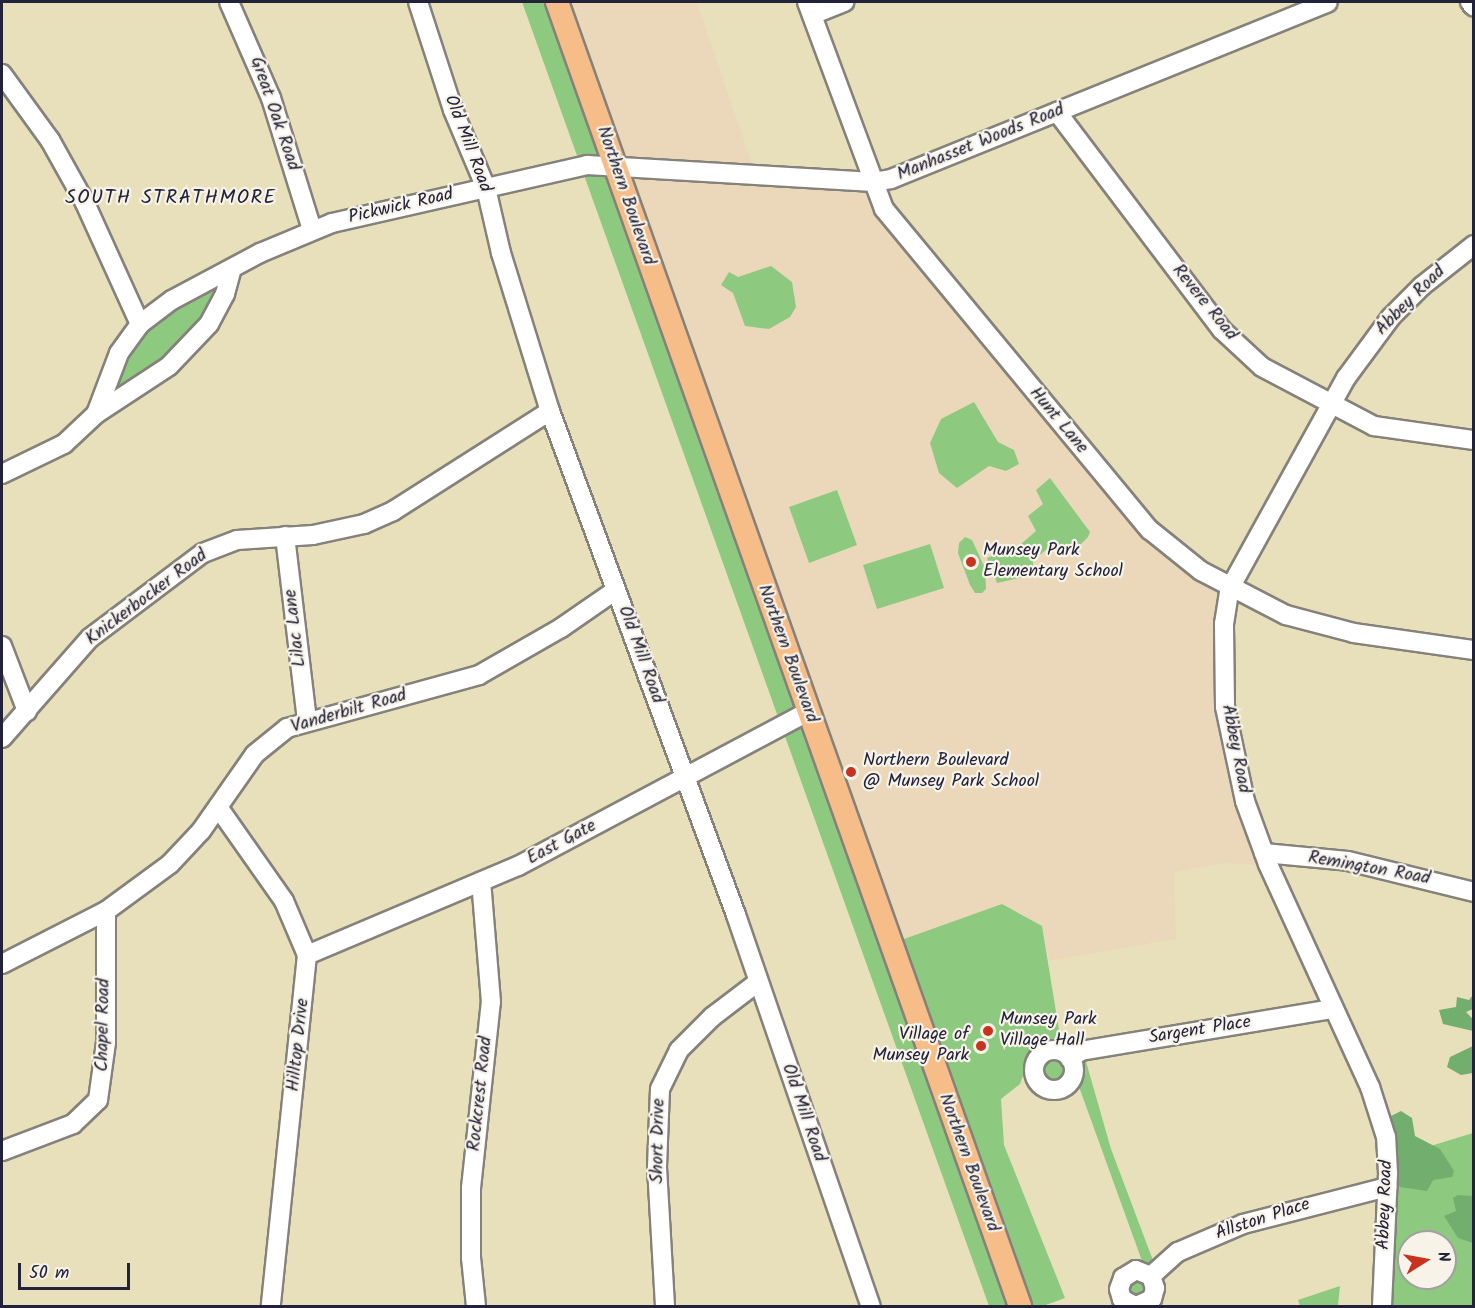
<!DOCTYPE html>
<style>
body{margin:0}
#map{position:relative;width:1475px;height:1308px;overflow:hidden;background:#e8e0bb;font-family:Kalam,sans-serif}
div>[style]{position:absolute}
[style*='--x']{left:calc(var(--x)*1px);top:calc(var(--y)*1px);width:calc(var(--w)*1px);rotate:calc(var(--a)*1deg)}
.built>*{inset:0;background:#ebd8ba}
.green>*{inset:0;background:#8dca7f}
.forest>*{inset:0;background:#72ae6e}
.roads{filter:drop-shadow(2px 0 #85817b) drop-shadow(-2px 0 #85817b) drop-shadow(0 2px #85817b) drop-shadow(0 -2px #85817b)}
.minor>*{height:18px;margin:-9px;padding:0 9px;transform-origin:9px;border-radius:9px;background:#fff}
.minor>.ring{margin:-9px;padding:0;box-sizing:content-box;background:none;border:18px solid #fff;border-radius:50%}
.major>*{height:22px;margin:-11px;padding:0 11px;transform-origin:11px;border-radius:11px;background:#f7bd88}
.dots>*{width:16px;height:16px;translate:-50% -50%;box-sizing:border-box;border:3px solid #f7f3e8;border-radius:50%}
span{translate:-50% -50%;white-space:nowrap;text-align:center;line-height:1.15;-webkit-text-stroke:4.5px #f7f3e8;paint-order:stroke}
.street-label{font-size:18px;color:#22223b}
.poi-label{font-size:18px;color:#22223b}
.left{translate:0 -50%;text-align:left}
.right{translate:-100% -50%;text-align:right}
.neighbourhood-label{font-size:20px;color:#22223b;letter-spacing:1.5px}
.frame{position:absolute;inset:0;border:3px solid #22223b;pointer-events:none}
.north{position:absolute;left:1397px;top:1230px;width:60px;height:60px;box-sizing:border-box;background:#f7f3e8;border:2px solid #a29fa3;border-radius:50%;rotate:79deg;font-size:16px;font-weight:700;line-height:24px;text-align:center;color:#22223b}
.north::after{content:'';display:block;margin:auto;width:21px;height:27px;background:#c8321e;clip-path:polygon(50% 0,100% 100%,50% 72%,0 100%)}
.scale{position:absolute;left:18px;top:1263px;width:112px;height:27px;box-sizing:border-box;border:3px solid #22223b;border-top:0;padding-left:8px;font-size:18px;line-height:21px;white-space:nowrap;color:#22223b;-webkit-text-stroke:4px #f7f3e8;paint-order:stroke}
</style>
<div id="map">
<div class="built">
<i style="clip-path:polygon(557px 2px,697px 2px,756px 176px,873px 182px,1134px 513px,1230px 587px,1222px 652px,1268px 866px,1225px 863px,1174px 872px,1176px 939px,1049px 961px,1042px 926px,890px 944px)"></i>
</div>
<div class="green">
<i style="clip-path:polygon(522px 2px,557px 2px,890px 944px,1002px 904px,1042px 926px,1061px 1042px,1042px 1041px,1032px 1050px,1020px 1084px,1001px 1099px,1004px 1145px,1065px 1298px,1043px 1306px,989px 1306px)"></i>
<i style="clip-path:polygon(771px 266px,792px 282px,796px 307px,790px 317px,769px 329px,745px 326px,733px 293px,721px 285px,729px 272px,738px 277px)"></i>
<i style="clip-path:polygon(231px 271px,209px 324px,118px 400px,105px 391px,128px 336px)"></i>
<i style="clip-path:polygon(974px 402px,998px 442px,1014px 450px,1019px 464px,1006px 471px,989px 466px,957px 488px,939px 473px,930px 443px,941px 419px)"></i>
<i style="clip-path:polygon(1050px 478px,1090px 532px,1088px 537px,1072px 553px,1064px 553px,1055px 543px,1033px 560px,1033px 575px,997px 583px,987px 558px,1020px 545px,1036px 531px,1028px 516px,1043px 504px,1036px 490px)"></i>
<i style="clip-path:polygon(837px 490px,857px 545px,809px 563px,789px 507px)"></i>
<i style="clip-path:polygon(965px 537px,972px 540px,985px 568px,986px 589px,982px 593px,975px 593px,970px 585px,958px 553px,959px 543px)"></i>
<i style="clip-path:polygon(930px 544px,944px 588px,877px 609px,863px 565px)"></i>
<i style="clip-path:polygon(1060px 1051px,1065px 1054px,1083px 1051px,1111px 1149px,1157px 1271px,1147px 1304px,1119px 1289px,1146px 1272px,1074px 1073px,1068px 1084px,1056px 1090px,1045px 1087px,1036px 1079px,1034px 1066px,1041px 1055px)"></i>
<i style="clip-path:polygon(evenodd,1473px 1133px,1473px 1306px,1382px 1306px,1388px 1159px,1473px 1133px,1409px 1242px,1445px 1242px,1445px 1278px,1409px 1278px,1409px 1242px)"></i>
<i style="clip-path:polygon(1340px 1286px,1338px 1306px,1300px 1306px,1298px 1300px)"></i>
</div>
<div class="forest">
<i style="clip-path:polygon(1473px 995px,1473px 1009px,1466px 1012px,1473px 1019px,1473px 1031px,1443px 1024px,1439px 1010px,1456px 1007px,1457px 997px,1469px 1000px)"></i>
<i style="clip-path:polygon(1473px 1046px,1473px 1073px,1461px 1075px,1447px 1067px,1450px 1057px)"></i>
<i style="clip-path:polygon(1401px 1111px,1412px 1118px,1415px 1136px,1440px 1149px,1454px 1171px,1452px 1177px,1433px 1180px,1427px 1191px,1400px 1187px,1395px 1181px,1387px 1118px)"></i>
<i style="clip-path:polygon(1458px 1195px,1473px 1196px,1473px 1243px,1458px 1238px,1444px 1216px,1456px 1211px,1453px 1198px)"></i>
</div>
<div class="roads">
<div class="minor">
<i style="--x:229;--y:2;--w:105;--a:66.4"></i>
<i style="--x:271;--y:98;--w:138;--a:72.7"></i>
<i style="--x:418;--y:2;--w:114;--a:72"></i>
<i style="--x:453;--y:110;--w:85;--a:67.1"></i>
<i style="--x:486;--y:188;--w:67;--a:77"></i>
<i style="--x:501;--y:253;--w:165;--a:72.8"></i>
<i style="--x:550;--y:411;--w:537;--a:69.74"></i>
<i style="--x:736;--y:915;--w:414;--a:71"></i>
<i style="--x:807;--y:2;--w:221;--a:69.6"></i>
<i style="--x:884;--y:209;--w:417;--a:50.4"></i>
<i style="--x:1150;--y:530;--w:65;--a:38.8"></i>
<i style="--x:1201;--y:571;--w:96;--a:27.4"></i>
<i style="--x:1286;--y:615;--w:70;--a:14.8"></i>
<i style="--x:1354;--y:633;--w:121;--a:8.1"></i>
<i style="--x:1470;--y:2;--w:6;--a:51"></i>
<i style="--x:812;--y:15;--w:35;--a:-22"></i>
<i style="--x:2;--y:74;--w:82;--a:54"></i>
<i style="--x:50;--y:140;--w:72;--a:60.9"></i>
<i style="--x:85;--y:203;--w:133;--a:65.6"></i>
<i style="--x:1057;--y:112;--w:273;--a:52.9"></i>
<i style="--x:1222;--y:330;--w:54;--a:42.8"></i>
<i style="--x:1262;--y:367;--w:127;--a:27.8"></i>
<i style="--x:1374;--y:426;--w:101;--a:8"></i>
<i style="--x:96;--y:414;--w:65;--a:-69.3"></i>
<i style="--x:119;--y:353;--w:36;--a:-54"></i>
<i style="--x:140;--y:324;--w:40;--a:-37"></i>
<i style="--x:172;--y:300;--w:100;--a:-28.1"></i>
<i style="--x:260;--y:253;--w:78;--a:-22.6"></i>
<i style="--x:332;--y:223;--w:262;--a:-12.8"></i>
<i style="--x:587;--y:165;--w:287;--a:3.4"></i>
<i style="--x:873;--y:182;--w:18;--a:-9"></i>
<i style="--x:891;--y:179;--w:471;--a:-22"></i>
<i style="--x:2;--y:474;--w:69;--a:-25.8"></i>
<i style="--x:64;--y:444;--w:44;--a:-43.2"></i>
<i style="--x:96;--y:414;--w:87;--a:-33.3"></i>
<i style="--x:169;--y:366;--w:58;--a:-46.4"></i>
<i style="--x:209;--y:324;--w:34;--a:-62"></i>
<i style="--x:225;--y:294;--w:24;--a:-75"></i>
<i style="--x:285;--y:536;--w:185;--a:83.2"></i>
<i style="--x:2;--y:646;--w:70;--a:69"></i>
<i style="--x:2;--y:738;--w:133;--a:-48.7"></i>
<i style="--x:90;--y:638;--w:141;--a:-37"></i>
<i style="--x:203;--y:553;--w:36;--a:-21"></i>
<i style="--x:237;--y:540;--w:76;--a:-3.8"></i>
<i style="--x:313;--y:535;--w:52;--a:-12.2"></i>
<i style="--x:364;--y:524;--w:32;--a:-24"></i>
<i style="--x:393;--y:511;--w:186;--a:-32.5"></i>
<i style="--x:218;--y:807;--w:115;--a:54.9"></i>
<i style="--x:284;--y:901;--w:59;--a:66.9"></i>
<i style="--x:307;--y:955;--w:353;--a:95.9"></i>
<i style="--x:1264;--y:853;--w:84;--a:5.4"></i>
<i style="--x:1348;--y:861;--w:130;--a:13.8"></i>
<i style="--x:307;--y:955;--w:229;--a:-22.9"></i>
<i style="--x:518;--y:866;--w:328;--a:-28"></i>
<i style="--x:2;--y:964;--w:117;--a:-27"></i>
<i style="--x:106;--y:911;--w:79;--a:-36.3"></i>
<i style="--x:170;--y:864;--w:45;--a:-46.8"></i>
<i style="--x:201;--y:831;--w:94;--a:-55"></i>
<i style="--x:255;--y:754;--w:41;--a:-39.1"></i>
<i style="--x:287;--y:728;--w:199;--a:-15.4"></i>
<i style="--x:479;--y:675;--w:95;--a:-29.8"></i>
<i style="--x:561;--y:628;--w:67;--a:-34.6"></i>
<i class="ring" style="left:1034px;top:1050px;width:22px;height:22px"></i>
<i style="--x:1070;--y:1059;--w:14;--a:-36"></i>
<i style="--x:1081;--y:1051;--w:254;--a:-9.5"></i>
<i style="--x:2;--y:1151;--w:76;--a:-20.8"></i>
<i style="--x:73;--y:1124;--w:35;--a:-44"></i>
<i style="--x:98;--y:1100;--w:59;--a:-82.1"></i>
<i style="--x:106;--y:1042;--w:131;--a:-90"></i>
<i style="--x:1151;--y:1276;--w:36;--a:-42"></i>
<i style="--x:1178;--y:1252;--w:71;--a:-23.3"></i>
<i style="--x:1243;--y:1224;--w:149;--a:-14.4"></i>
<i style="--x:476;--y:1306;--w:48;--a:-95.9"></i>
<i style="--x:471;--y:1258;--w:70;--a:-90"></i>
<i style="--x:471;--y:1188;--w:187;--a:-83.9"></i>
<i style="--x:491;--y:1002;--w:121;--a:-94.7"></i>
<i style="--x:665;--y:1306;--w:139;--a:-93.3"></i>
<i style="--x:657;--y:1167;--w:78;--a:-87.8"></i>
<i style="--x:660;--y:1089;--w:43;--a:-64"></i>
<i style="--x:679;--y:1050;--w:47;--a:-45"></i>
<i style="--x:712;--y:1017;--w:58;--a:-37.3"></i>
<i style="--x:1135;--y:1306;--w:15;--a:-152"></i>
<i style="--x:1122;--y:1299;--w:10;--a:-107"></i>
<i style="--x:1119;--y:1289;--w:12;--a:-70"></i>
<i style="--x:1123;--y:1278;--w:15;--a:-32"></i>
<i style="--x:1136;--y:1270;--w:16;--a:22"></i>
<i style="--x:1151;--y:1276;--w:13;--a:72"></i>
<i style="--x:1155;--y:1288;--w:11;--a:105"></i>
<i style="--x:1152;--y:1299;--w:17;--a:156"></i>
<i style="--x:1382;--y:1306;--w:133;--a:-87.4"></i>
<i style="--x:1388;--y:1173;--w:36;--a:-93"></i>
<i style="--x:1386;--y:1137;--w:52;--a:-107.7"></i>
<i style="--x:1370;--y:1087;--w:245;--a:-114.6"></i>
<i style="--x:1268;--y:864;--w:67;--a:-110.1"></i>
<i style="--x:1245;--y:801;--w:96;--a:-102"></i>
<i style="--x:1225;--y:707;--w:83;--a:-90.7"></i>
<i style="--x:1224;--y:624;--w:36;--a:-81"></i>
<i style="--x:1230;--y:588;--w:240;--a:-61.1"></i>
<i style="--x:1346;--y:378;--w:76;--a:-53.6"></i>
<i style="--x:1391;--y:317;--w:44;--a:-45"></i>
<i style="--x:1422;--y:286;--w:66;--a:-38.3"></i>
</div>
<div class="major">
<i style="--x:557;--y:2;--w:1384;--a:70.45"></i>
</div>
</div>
<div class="dots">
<i style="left:971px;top:562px;background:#c8321e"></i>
<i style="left:851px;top:772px;background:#c8321e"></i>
<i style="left:988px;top:1031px;background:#c8321e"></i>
<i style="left:981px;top:1046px;background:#c8321e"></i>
</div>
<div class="street-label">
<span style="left:274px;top:114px;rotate:71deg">Great Oak Road</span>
<span style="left:981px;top:143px;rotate:-22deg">Manhasset Woods Road</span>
<span style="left:467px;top:144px;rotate:69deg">Old Mill Road</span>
<span style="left:625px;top:196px;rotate:71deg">Northern Boulevard</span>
<span style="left:401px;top:207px;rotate:-13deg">Pickwick Road</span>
<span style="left:1411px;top:301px;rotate:-45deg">Abbey Road</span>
<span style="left:1204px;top:303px;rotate:51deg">Revere Road</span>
<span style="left:1058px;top:421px;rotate:50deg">Hunt Lane</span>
<span style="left:147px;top:598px;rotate:-37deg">Knickerbocker Road</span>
<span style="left:296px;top:628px;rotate:-97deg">Lilac Lane</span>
<span style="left:787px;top:654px;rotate:70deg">Northern Boulevard</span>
<span style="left:640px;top:655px;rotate:70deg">Old Mill Road</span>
<span style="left:349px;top:712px;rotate:-16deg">Vanderbilt Road</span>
<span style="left:1235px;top:749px;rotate:79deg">Abbey Road</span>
<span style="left:562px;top:843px;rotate:-28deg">East Gate</span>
<span style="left:1369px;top:869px;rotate:10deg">Remington Road</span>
<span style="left:104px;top:1025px;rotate:-89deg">Chapel Road</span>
<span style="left:1200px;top:1031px;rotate:-9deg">Sargent Place</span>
<span style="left:299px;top:1045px;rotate:-84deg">Hilltop Drive</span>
<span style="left:481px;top:1094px;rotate:-84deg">Rockcrest Road</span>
<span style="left:803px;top:1113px;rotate:71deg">Old Mill Road</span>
<span style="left:659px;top:1141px;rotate:-89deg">Short Drive</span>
<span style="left:968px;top:1163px;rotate:70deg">Northern Boulevard</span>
<span style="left:1386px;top:1205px;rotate:-88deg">Abbey Road</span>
<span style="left:1263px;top:1220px;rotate:-18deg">Allston Place</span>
</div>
<div class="poi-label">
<span class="left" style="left:983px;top:562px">Munsey Park<br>Elementary School</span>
<span class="left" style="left:863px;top:772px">Northern Boulevard<br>@ Munsey Park School</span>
<span class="left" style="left:1000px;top:1031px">Munsey Park<br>Village Hall</span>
<span class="right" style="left:969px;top:1046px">Village of<br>Munsey Park</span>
</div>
<div class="neighbourhood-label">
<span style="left:171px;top:198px">SOUTH STRATHMORE</span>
</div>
<div class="frame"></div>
<div class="north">N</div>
<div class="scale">50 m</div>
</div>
